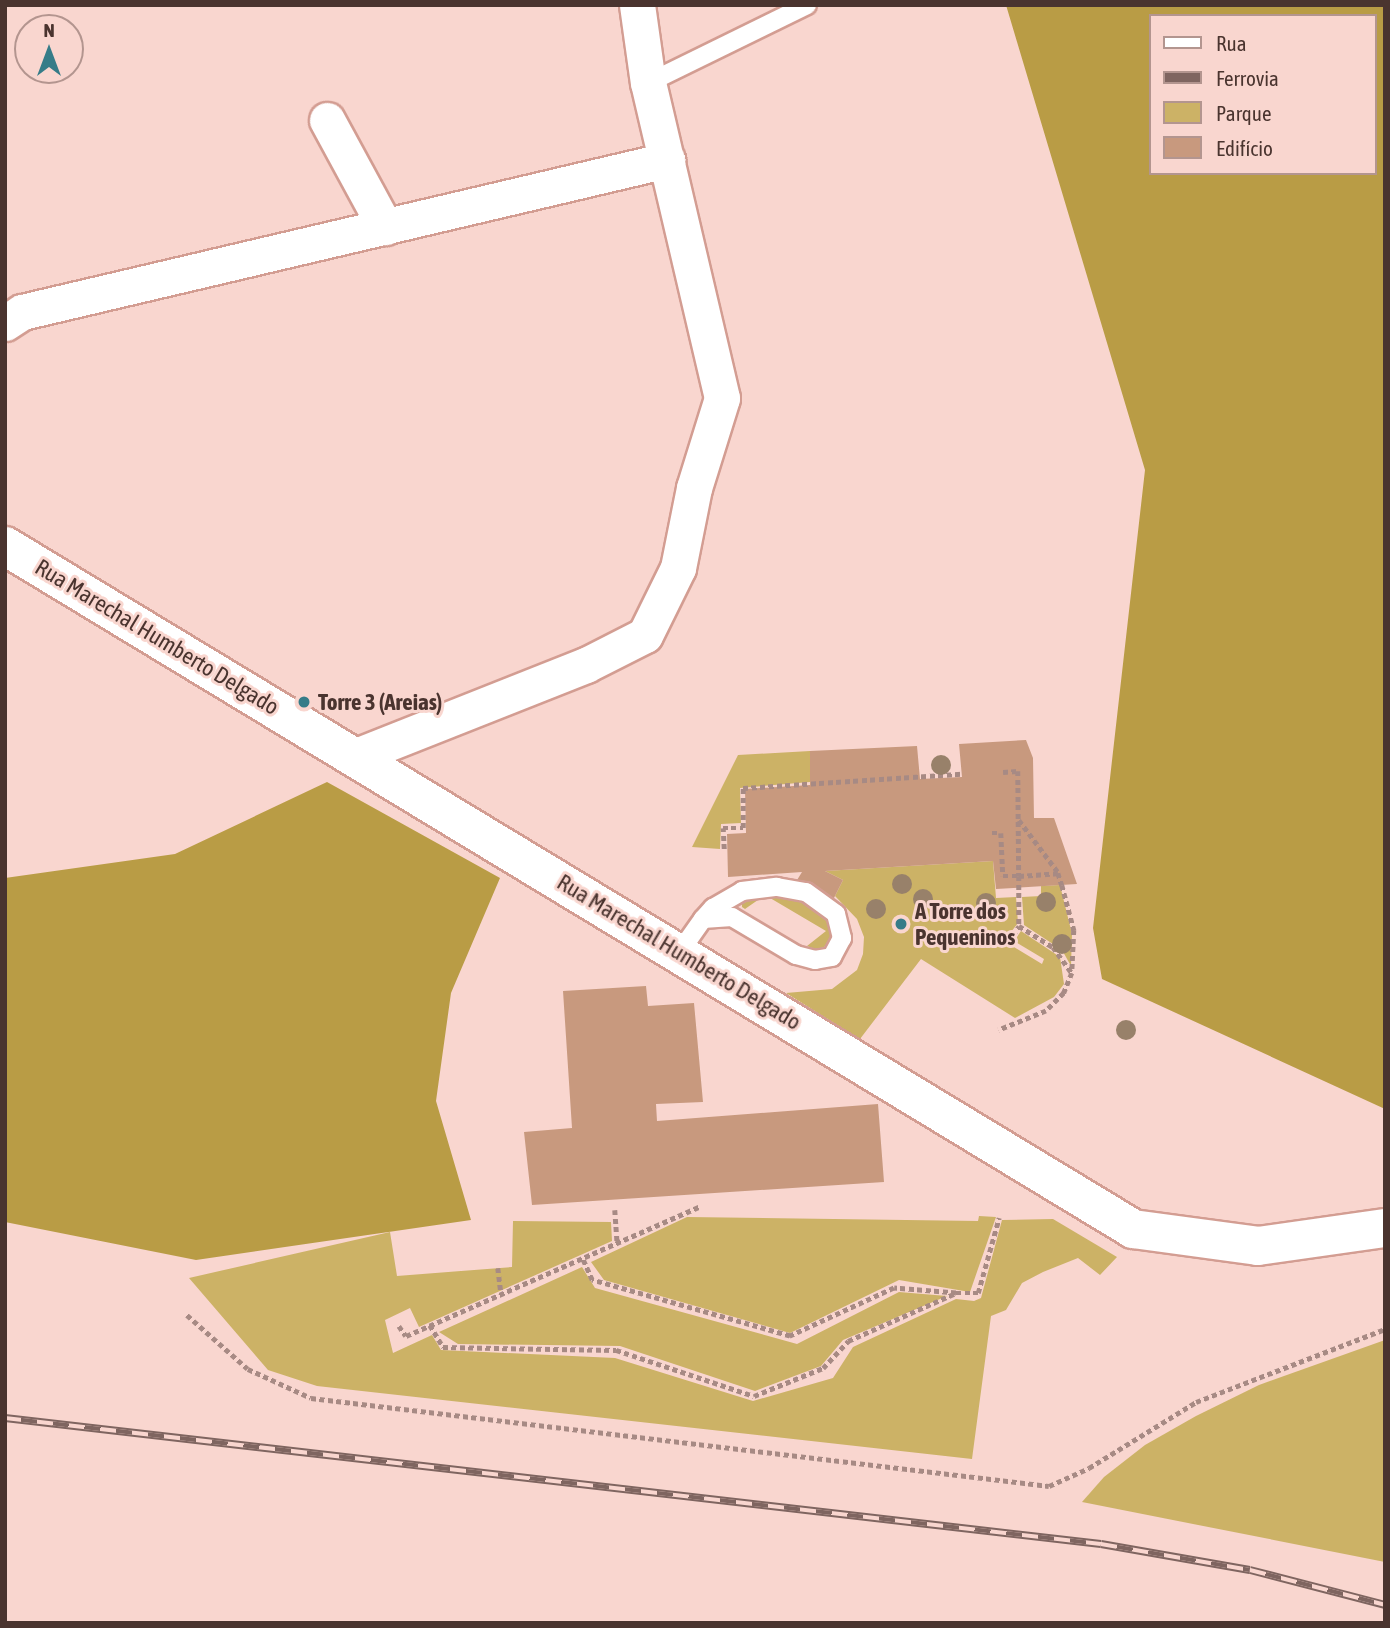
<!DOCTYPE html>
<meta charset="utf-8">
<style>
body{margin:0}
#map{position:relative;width:1390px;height:1628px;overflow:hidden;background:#f9d6cf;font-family:"Asap Condensed",sans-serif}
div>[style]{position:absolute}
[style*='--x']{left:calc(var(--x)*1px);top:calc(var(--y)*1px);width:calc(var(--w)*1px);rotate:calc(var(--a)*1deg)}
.green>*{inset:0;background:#ccb266}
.forest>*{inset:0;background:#b99c45}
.building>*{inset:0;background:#c8997e}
.path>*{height:4.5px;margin-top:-2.25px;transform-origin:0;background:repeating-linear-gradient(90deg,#a78a84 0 5px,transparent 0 8.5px)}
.roads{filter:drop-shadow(2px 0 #d39d92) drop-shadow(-2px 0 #d39d92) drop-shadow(0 2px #d39d92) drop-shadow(0 -2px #d39d92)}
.lane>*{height:18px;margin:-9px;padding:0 9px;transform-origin:9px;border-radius:9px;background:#fff}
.street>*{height:35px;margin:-17.5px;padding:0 17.5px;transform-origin:17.5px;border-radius:17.5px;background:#fff}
.secondary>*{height:38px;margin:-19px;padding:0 19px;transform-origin:19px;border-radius:19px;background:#fff}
.rail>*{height:8px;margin-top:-4px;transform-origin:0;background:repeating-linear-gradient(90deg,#f9d6cf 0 16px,#7f6560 0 32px);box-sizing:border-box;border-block:2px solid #7f6560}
.trees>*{width:20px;height:20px;margin:-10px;border-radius:50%;background:#98816a}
.dots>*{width:19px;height:19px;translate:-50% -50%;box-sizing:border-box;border:4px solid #f9d6cf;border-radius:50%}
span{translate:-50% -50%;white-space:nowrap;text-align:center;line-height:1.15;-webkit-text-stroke:6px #f9d6cf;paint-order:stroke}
.street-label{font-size:23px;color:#4a342f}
.poi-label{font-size:23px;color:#4a342f;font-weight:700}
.left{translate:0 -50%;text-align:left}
.frame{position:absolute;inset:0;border:7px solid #4a342f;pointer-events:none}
.legend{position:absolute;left:1149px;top:14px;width:228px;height:161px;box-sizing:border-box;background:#f9d6cf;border:2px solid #b3958f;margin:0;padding:9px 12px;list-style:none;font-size:21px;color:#4a342f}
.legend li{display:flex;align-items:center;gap:14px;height:35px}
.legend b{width:35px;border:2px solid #b3958f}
.north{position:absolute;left:14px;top:14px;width:70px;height:70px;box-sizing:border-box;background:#f9d6cf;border:2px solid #b3958f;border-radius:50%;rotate:0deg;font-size:19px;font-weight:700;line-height:28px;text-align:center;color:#4a342f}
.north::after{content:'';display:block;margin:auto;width:24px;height:32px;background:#367c88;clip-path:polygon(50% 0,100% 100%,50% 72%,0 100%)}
</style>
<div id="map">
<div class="green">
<i style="clip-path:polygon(810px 751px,810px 782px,740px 788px,741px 823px,721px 824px,720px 849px,692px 847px,738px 755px)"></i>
<i style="clip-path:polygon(993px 861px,996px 898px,1016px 897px,1018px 923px,1004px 941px,1042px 964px,1044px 959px,1014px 941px,1021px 931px,1060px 957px,1064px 984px,1054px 997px,1015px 1018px,921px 959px,860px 1039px,786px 993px,832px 989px,857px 970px,863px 954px,864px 937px,857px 919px,835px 896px,843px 880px,825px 871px)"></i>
<i style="clip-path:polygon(1060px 885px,1072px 934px,1071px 966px,1062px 950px,1024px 925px,1022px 897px,1041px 896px,1041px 886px)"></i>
<i style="clip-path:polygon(776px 888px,790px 891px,788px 894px,803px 901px,807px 897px,833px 913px,838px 935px,835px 942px,817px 950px,807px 946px,826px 931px,765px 895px,745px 909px,742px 907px,742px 897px,751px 892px)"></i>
<i style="clip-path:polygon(979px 1216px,996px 1217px,970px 1292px,899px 1280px,790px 1333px,604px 1280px,591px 1262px,687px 1217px,978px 1221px)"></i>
<i style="clip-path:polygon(1053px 1219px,1117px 1257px,1100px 1275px,1078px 1258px,1043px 1272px,1022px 1283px,1006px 1310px,991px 1316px,972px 1459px,317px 1386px,268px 1370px,189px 1278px,390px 1232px,397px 1276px,512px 1267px,513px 1221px,611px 1222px,612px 1241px,419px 1327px,410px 1308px,385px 1320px,393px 1353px,432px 1335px,441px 1350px,615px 1358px,753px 1401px,833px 1378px,853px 1347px,956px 1299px,974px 1301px,981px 1298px,1002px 1220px)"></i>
<i style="clip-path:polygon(582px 1267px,595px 1288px,797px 1344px,899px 1292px,947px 1296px,843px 1340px,821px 1366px,755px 1391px,620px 1346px,458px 1344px,439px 1332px)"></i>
<i style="clip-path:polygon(1385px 1340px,1385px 1562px,1082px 1502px,1104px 1477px,1145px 1445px,1196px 1416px,1259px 1385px)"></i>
</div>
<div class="forest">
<i style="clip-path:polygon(evenodd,1006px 5px,1385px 5px,1385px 1109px,1102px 979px,1093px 928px,1145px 470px,1006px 5px,1150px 16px,1374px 16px,1374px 173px,1150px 173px,1150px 16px)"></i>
<i style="clip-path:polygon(327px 782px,500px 878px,451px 993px,436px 1101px,471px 1220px,196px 1260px,5px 1222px,5px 878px,175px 854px)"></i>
</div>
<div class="building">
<i style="clip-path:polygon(1026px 740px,1033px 758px,1034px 818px,1054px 818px,1077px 884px,996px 889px,993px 861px,825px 871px,843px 880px,831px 904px,794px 885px,802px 872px,728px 877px,727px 834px,746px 833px,745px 789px,810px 785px,810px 751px,917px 746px,920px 779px,962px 777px,959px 744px)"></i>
<i style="clip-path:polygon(646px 986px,648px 1006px,694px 1003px,703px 1102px,656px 1104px,657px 1121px,878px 1104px,884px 1182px,532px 1205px,524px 1132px,572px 1128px,563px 991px)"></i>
</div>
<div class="path">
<i style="--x:1003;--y:772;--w:15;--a:-4"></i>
<i style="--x:1018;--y:771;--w:105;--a:89.5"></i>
<i style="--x:1019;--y:876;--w:39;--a:-4"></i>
<i style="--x:1058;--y:873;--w:13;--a:72"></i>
<i style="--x:1062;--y:885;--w:47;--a:75.1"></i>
<i style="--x:1074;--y:930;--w:42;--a:92.7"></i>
<i style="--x:1019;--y:820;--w:65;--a:53.1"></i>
<i style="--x:992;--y:833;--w:9;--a:0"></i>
<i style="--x:1001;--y:833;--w:43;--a:87.3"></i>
<i style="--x:1003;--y:876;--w:16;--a:0"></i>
<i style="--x:1019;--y:876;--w:50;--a:90"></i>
<i style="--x:1019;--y:926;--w:40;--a:32"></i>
<i style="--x:1053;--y:947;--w:32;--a:54"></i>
<i style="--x:1072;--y:973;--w:22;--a:112"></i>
<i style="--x:1064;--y:993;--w:25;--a:135"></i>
<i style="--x:1046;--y:1011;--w:51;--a:158"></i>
<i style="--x:724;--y:849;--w:21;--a:-93"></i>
<i style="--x:723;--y:828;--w:20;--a:0"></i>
<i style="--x:743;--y:828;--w:40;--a:-90"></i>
<i style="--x:743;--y:788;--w:219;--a:-3.7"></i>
<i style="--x:1008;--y:943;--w:20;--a:-57"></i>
<i style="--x:615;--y:1210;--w:32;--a:86"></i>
<i style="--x:498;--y:1268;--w:26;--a:83"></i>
<i style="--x:956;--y:1293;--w:22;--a:0"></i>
<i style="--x:978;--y:1293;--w:78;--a:-74.4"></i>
<i style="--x:187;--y:1315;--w:81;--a:41.5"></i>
<i style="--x:248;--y:1369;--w:69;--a:24.7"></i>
<i style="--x:311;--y:1398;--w:743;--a:6.8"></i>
<i style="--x:1049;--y:1486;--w:44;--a:-24.2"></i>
<i style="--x:1089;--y:1468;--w:126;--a:-31.7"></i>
<i style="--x:1196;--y:1402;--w:203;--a:-21.1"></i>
<i style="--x:430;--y:1325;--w:26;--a:59"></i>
<i style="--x:443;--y:1347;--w:173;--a:1"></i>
<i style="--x:616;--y:1350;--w:145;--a:18.4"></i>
<i style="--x:754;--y:1396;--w:74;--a:-22.1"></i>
<i style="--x:823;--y:1368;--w:37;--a:-47"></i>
<i style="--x:848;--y:1341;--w:118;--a:-24"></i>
<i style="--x:956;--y:1293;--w:62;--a:-175.4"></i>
<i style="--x:894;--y:1288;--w:115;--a:155.2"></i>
<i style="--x:790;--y:1336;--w:206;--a:-164.2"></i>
<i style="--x:592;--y:1280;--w:24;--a:-114"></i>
<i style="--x:399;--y:1326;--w:12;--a:55"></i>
<i style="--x:406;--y:1336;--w:320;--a:-23.8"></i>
</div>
<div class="roads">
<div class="lane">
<i style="--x:648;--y:83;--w:177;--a:-26.1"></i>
<i style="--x:679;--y:953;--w:42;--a:-54.8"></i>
<i style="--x:703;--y:919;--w:15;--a:-48"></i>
<i style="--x:713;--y:908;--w:34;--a:-30"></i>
<i style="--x:742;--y:891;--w:35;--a:-7"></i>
<i style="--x:777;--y:887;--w:29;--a:10"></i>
<i style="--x:806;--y:892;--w:37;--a:36"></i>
<i style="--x:836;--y:914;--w:25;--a:76"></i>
<i style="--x:842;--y:938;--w:21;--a:118"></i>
<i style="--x:832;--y:957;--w:17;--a:170"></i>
<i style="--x:815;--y:960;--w:20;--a:-165"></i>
<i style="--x:796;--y:955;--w:74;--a:-149.3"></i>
<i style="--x:732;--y:917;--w:29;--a:176"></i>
</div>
<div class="street">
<i style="--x:327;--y:120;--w:122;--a:61.5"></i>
<i style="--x:5;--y:323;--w:20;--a:-33"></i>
<i style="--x:22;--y:312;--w:663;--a:-13.26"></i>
<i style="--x:356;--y:756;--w:247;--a:-21.6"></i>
<i style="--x:586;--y:665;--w:66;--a:-27"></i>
<i style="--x:645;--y:635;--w:75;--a:-63.8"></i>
<i style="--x:678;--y:568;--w:82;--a:-78.7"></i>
<i style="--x:694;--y:488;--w:94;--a:-72.7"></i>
<i style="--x:722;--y:398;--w:324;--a:-103.2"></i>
<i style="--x:648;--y:83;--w:79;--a:-98"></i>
</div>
<div class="secondary">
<i style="--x:5;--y:546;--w:1319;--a:31.19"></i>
<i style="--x:1133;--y:1229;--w:126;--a:7.7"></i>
<i style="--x:1258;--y:1246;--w:128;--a:-8.1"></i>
</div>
</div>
<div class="rail">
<i style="--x:5;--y:1418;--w:1103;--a:6.56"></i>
<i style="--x:1101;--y:1544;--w:151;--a:9.9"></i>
<i style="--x:1250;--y:1570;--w:139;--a:14.5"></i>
</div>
<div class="trees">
<i style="left:941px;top:765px"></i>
<i style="left:902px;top:884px"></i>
<i style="left:923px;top:899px"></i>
<i style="left:1046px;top:902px"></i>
<i style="left:986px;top:903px"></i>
<i style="left:876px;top:909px"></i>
<i style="left:1062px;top:944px"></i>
<i style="left:1126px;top:1030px"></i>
</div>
<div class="dots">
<i style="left:304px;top:702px;background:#367c88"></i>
<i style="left:901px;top:924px;background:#367c88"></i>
</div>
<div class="street-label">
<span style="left:157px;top:637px;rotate:31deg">Rua Marechal Humberto Delgado</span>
<span style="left:679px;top:952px;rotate:31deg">Rua Marechal Humberto Delgado</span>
</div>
<div class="poi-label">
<span class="left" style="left:318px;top:702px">Torre 3 (Areias)</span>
<span class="left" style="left:915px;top:924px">A Torre dos<br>Pequeninos</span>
</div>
<div class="frame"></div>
<ul class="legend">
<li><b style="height:9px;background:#fff"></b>Rua</li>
<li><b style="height:9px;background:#7f6560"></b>Ferrovia</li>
<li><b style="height:19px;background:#ccb266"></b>Parque</li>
<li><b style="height:19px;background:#c8997e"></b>Edifício</li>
</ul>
<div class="north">N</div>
</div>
